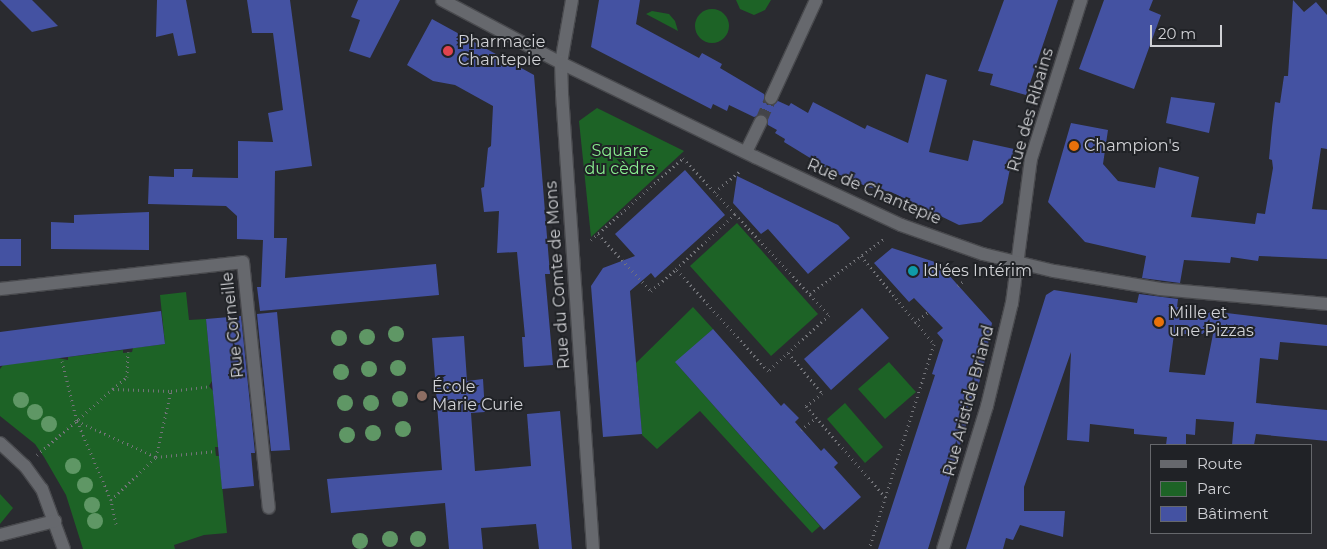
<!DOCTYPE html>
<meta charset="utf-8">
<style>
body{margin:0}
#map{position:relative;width:1327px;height:549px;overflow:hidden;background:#2a2b30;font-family:Montserrat,sans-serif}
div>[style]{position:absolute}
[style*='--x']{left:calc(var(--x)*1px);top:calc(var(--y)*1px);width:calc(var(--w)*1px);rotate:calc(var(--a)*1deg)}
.green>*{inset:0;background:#1d6326}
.round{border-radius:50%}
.building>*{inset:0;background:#4452a2}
.minor-tunnel>*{height:12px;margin-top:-6px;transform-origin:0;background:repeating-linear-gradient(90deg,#434449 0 12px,transparent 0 18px)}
.path>*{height:3px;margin-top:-1.5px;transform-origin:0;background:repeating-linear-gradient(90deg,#737479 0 1px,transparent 0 5px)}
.roads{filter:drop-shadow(1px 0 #48494d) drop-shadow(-1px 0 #48494d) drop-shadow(0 1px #48494d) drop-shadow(0 -1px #48494d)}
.minor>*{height:12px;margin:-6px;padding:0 6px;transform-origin:6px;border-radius:6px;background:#66686d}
.tertiary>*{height:12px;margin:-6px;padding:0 6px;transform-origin:6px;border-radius:6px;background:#66686d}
.trees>*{width:16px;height:16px;margin:-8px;border-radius:50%;background:#5f9765}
.dots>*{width:14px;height:14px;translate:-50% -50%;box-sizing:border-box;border:2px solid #202226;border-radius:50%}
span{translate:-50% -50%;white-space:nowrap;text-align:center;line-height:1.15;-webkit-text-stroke:4px #202226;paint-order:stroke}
.poi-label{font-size:16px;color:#d0d1d5}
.left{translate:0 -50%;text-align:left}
.street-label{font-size:16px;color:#d0d1d5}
.park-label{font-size:16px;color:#8bef91}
.legend{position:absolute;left:1150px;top:444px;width:162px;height:90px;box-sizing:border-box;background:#202226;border:1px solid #66686c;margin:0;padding:6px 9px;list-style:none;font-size:15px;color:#d0d1d5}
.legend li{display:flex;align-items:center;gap:10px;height:25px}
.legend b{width:25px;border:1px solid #66686c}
.scale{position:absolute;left:1150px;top:25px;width:72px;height:22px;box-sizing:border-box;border:2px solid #d0d1d5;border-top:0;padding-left:6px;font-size:15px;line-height:18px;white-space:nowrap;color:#d0d1d5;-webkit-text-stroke:4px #202226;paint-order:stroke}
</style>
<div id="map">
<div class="green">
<i style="clip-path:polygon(736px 0,771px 0,765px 10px,754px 15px,740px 9px)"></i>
<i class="round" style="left:695px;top:9px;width:34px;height:34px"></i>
<i style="clip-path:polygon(652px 11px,669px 14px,675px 21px,678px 31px,646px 14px)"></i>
<i style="clip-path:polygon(597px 108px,684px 151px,591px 237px,579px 121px)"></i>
<i style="clip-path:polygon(737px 223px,818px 314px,771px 356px,690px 266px)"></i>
<i style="clip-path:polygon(186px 292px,189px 320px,206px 319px,212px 381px,209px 386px,213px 391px,218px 447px,215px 447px,216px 456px,219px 456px,227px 533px,204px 535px,174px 545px,175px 549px,83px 549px,66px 495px,44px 457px,35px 444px,0 416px,0 369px,3px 365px,58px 358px,68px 360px,68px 357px,123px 350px,123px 353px,132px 352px,133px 348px,165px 344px,160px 295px)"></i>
<i style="clip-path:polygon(693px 307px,713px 329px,676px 363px,820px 526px,812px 533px,700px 411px,657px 449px,642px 435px,636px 363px)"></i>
<i style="clip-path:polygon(889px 362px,916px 392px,885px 419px,858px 389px)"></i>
<i style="clip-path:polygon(845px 403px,883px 447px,865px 463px,827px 419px)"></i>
<i style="clip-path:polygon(0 494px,13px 508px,0 524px)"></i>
</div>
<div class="building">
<i style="clip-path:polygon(0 0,32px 0,58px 26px,32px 32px)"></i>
<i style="clip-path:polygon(157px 0,186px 0,196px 53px,178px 56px,173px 33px,156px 37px)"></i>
<i style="clip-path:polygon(247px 0,290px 0,312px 166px,275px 171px,274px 238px,287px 238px,285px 278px,436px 264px,439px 295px,260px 311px,257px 287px,261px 287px,263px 240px,237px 239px,237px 216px,226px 206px,148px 204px,149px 176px,174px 177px,174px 169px,193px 169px,192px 177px,238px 178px,238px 141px,273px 142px,268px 113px,283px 110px,273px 33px,252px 33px)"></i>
<i style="clip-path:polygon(358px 0,400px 0,370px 58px,349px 51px,360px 20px,351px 17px)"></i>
<i style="clip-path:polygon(599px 0,640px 0,636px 24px,699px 58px,702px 53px,722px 64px,720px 68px,764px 94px,767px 105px,778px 101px,789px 106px,791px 103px,808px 113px,813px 102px,865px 129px,867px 125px,908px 143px,926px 74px,947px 80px,929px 152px,968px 161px,973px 140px,1014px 149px,1003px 203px,981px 222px,959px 225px,891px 192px,867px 187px,833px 172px,784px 142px,785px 139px,775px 133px,777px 130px,768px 125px,765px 114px,754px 117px,729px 105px,727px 111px,713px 104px,711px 109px,591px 47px)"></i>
<i style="clip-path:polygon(1004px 0,1058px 0,1026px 95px,990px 85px,993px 74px,978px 71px)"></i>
<i style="clip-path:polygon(1104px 0,1153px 0,1149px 10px,1161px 15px,1134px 89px,1079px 69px)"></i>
<i style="clip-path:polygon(1293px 0,1304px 12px,1316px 2px,1327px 15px,1327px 149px,1321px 148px,1312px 209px,1327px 210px,1327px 259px,1259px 256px,1258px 261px,1231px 257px,1230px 263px,1184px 260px,1180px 283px,1142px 278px,1146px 256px,1085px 242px,1048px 202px,1071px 123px,1108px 130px,1103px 164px,1118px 181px,1155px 188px,1159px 167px,1199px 177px,1191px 217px,1255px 224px,1257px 213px,1265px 214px,1273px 168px,1272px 160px,1269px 159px,1272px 127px,1275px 102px,1280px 103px,1284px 76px,1288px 76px)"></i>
<i style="clip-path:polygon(432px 19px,534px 75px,550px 274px,545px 274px,553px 365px,524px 367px,522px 337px,525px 337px,517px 252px,497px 253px,499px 211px,484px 212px,481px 188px,484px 187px,488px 148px,491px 146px,493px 106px,455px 85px,433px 81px,407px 65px)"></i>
<i style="clip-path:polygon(1171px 97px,1215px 103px,1209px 133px,1166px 123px)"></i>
<i style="clip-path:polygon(685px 170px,725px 215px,655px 278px,651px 273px,630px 291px,642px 434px,603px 437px,591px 286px,603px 268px,635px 256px,615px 234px)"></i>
<i style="clip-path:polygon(737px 176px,838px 225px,850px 238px,808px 274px,768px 229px,761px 234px,733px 203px)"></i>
<i style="clip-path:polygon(149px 212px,149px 250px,51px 249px,51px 222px,74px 223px,74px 215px)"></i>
<i style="clip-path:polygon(0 239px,21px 239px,21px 266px,0 266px)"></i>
<i style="clip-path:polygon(892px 248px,938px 263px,992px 323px,983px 370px,928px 549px,878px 549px,935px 375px,932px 374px,943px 340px,937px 333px,943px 328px,914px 298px,909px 302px,874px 263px)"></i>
<i style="clip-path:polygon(evenodd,1054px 290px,1137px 303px,1139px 294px,1178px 299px,1177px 307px,1327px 325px,1327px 346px,1280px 342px,1278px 360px,1260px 358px,1256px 403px,1327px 410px,1327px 441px,1256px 434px,1254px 445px,1232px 445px,1234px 422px,1196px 419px,1195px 435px,1186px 434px,1186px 445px,1166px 445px,1167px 437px,1134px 434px,1134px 429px,1090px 424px,1089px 442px,1067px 440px,1071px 352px,1024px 487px,1024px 511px,1065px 511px,1063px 537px,1020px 525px,1013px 540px,1006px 538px,1003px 549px,966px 549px,1046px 295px,1054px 290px,1174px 334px,1213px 334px,1205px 375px,1169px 372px,1174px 334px)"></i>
<i style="clip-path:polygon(862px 308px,889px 338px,831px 390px,804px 359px)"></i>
<i style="clip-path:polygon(161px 311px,165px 344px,0 366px,0 332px)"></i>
<i style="clip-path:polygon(277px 312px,290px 450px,271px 451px,257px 314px)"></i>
<i style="clip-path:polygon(241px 316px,255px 453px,251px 453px,254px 486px,222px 489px,206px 319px)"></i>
<i style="clip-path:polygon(713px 329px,781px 406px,784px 403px,799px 418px,795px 422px,821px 451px,824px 448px,838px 463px,834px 467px,861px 497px,824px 530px,675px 362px)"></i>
<i style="clip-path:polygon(464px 336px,467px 381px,483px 379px,485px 412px,471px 413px,475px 471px,531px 466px,527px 414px,560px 411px,572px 549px,539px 549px,536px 524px,481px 528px,483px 549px,449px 549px,445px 503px,331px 513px,327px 479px,442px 470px,432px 338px)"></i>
</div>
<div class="minor-tunnel">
<i style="--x:761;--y:121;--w:25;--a:-67"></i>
</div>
<div class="path">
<i style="--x:715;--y:192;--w:34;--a:-40"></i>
<i style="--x:598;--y:234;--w:78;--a:47.1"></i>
<i style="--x:651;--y:291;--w:33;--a:-41"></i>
<i style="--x:591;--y:240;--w:123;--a:-41.7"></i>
<i style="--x:683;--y:158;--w:76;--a:47.1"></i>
<i style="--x:735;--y:214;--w:138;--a:47.1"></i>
<i style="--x:829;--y:315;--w:83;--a:137.4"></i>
<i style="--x:768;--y:371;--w:137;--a:-132"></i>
<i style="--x:676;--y:269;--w:81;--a:-43"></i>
<i style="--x:861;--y:256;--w:114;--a:50.3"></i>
<i style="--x:934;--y:344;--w:215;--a:107.6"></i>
<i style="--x:958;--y:286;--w:9;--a:-41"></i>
<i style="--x:810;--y:294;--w:94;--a:-36.7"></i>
<i style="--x:915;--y:323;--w:17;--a:-40"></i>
<i style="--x:788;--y:353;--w:52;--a:49.6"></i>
<i style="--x:822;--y:393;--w:21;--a:141"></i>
<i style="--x:806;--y:406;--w:121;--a:49"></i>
<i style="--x:62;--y:361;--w:62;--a:76"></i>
<i style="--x:77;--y:421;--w:87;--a:24.5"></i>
<i style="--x:156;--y:457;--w:60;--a:-5.7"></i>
<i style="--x:113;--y:389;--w:18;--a:-41"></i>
<i style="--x:127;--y:377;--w:25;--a:-88"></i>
<i style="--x:77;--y:421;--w:86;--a:66.7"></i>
<i style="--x:801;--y:430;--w:19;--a:-39"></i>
<i style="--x:37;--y:455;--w:101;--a:-41"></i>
<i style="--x:113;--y:389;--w:58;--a:2"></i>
<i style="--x:171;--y:391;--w:38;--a:-7"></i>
<i style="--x:116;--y:524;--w:25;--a:-102"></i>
<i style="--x:111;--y:500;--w:62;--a:-43.7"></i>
<i style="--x:156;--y:457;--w:68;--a:-77.2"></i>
</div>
<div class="roads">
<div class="minor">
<i style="--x:572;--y:0;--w:64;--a:99.9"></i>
<i style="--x:561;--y:63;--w:31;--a:88"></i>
<i style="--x:562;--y:94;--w:456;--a:86.1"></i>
<i style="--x:771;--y:98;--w:108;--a:-65.3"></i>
<i style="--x:746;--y:152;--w:34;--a:-64"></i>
<i style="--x:0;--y:289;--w:244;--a:-6.3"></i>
<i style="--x:243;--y:262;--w:247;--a:84"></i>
<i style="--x:0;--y:443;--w:34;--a:43"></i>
<i style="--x:25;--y:466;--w:29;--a:54"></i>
<i style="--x:42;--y:489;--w:64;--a:69.9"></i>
<i style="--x:0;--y:535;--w:57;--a:-14.3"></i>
<i style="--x:943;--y:549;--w:150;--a:-72.9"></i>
<i style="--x:987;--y:406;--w:106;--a:-76.4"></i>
<i style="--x:1012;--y:303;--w:145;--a:-82.5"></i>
<i style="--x:1031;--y:159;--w:167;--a:-72.5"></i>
</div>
<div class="tertiary">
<i style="--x:442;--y:0;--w:135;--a:27.9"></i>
<i style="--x:561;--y:63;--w:216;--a:25.9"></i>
<i style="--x:755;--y:157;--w:161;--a:25"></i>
<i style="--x:901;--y:225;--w:87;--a:19.5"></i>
<i style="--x:983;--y:254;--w:73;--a:13.5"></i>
<i style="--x:1054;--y:271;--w:108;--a:9.6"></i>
<i style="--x:1160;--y:289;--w:168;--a:5.1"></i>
</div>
</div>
<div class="trees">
<i style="left:396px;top:334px"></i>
<i style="left:367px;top:337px"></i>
<i style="left:339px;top:338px"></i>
<i style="left:398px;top:368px"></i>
<i style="left:369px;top:369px"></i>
<i style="left:341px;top:372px"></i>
<i style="left:400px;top:399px"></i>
<i style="left:21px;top:400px"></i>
<i style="left:345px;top:403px"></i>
<i style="left:371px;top:403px"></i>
<i style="left:35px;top:412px"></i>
<i style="left:49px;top:424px"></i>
<i style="left:403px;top:429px"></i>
<i style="left:373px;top:433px"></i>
<i style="left:347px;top:435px"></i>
<i style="left:73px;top:466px"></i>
<i style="left:85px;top:485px"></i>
<i style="left:92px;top:505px"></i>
<i style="left:95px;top:521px"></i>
<i style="left:390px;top:539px"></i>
<i style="left:418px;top:539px"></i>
<i style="left:360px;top:541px"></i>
</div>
<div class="dots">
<i style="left:448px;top:51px;background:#e0444e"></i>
<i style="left:1074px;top:146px;background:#e8710a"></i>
<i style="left:913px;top:271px;background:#0f9aa8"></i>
<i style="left:1159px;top:322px;background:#e8710a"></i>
<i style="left:422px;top:396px;background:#8d6e63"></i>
</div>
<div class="poi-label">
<span class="left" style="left:458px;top:51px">Pharmacie<br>Chantepie</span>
<span class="left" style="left:1084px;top:146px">Champion's</span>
<span class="left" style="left:923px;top:271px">Id'ées Intérim</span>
<span class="left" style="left:1169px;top:322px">Mille et<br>une Pizzas</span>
<span class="left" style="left:432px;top:396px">École<br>Marie Curie</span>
</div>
<div class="street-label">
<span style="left:1031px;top:110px;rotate:-74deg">Rue des Ribains</span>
<span style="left:874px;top:192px;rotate:23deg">Rue de Chantepie</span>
<span style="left:558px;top:275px;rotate:-94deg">Rue du Comte de Mons</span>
<span style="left:233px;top:325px;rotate:-96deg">Rue Corneille</span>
<span style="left:969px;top:401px;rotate:-75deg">Rue Aristide Briand</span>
</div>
<div class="park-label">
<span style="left:620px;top:160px">Square<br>du cèdre</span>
</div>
<ul class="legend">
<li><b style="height:6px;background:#66686d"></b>Route</li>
<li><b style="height:14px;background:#1d6326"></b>Parc</li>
<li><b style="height:14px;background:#4452a2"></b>Bâtiment</li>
</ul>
<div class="scale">20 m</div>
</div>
